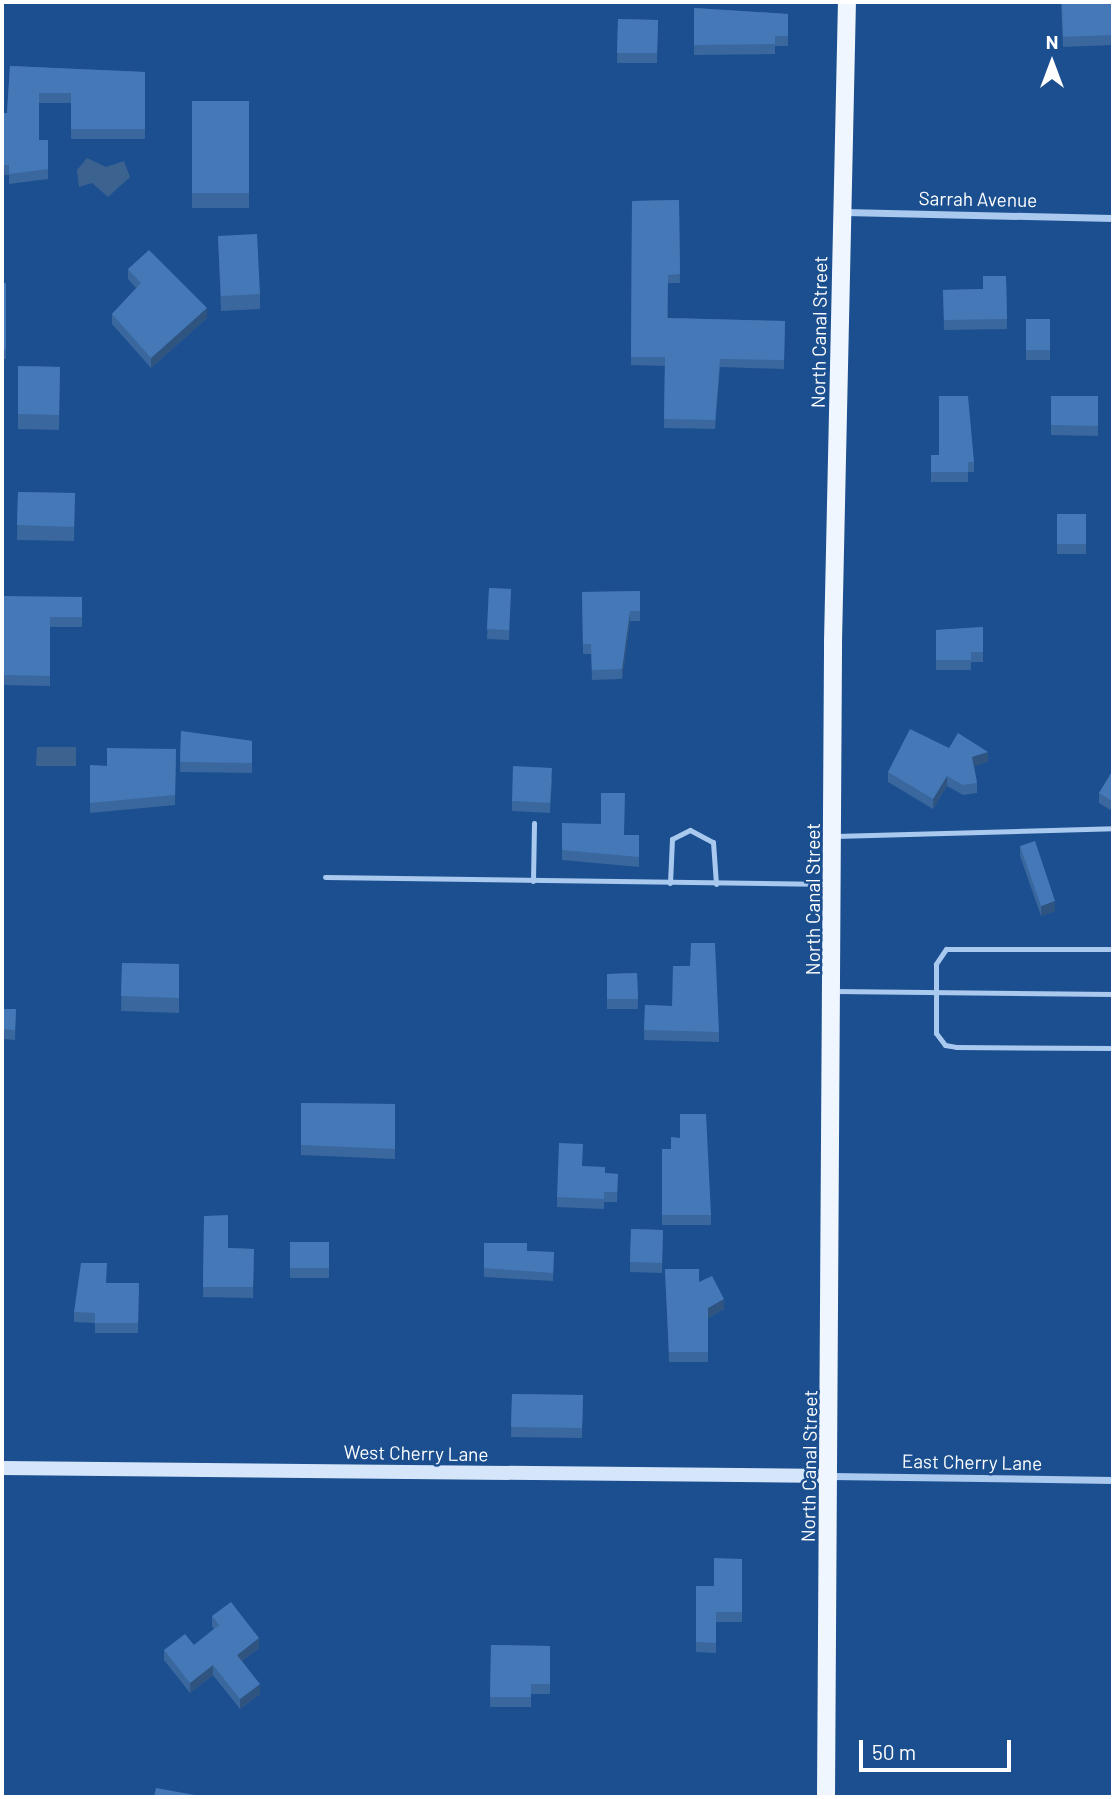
<!DOCTYPE html>
<style>
body{margin:0}
#map{position:relative;width:1115px;height:1799px;overflow:hidden;background:#1b4f8f;font-family:Barlow,sans-serif}
div>[style]{position:absolute}
[style*='--x']{left:calc(var(--x)*1px);top:calc(var(--y)*1px);width:calc(var(--w)*1px);rotate:calc(var(--a)*1deg)}
.water>*{inset:0;background:#3c6290}
.lane>*{height:5px;margin:-2.5px;padding:0 2.5px;transform-origin:2.5px;border-radius:2.5px;background:#a9c9ee}
.street>*{height:7px;margin:-3.5px;padding:0 3.5px;transform-origin:3.5px;border-radius:3.5px;background:#a9c9ee}
.secondary>*{height:14px;margin:-7px;padding:0 7px;transform-origin:7px;border-radius:7px;background:#d6e6fa}
.primary>*{height:18px;margin:-9px;padding:0 9px;transform-origin:9px;border-radius:9px;background:#f0f6ff}
.wall>*{inset:0;background:#3a679d}
.shaded-wall>*{inset:0;background:#305480}
.building>*{inset:0;background:#4478b7}
span{translate:-50% -50%;white-space:nowrap;text-align:center;line-height:1.15;-webkit-text-stroke:5px #1b4f8f;paint-order:stroke}
.street-label{font-size:19px;color:#fff}
.frame{position:absolute;inset:0;border:4px solid #fff;pointer-events:none}
.north{position:absolute;left:1017px;top:28px;width:70px;height:70px;-webkit-text-stroke:5px #1b4f8f;paint-order:stroke;rotate:0deg;font-size:19px;font-weight:700;line-height:28px;text-align:center;color:#fff}
.north::after{content:'';display:block;margin:auto;width:24px;height:32px;background:#fff;clip-path:polygon(50% 0,100% 100%,50% 72%,0 100%)}
.scale{position:absolute;left:859px;top:1740px;width:152px;height:32px;box-sizing:border-box;border:4px solid #fff;border-top:0;padding-left:9px;font-size:21px;line-height:24px;white-space:nowrap;color:#fff;-webkit-text-stroke:5px #1b4f8f;paint-order:stroke}
</style>
<div id="map">
<div class="water">
<i style="clip-path:polygon(87px 158px,106px 167px,124px 161px,130px 177px,108px 197px,92px 183px,79px 187px,77px 170px)"></i>
<i style="clip-path:polygon(37px 747px,76px 747px,76px 766px,36px 766px)"></i>
</div>
<div class="lane">
<i style="--x:835;--y:836;--w:278;--a:-1.6"></i>
<i style="--x:325;--y:877;--w:505;--a:0.79"></i>
<i style="--x:533;--y:881;--w:58;--a:-89"></i>
<i style="--x:670;--y:883;--w:44;--a:-87.4"></i>
<i style="--x:672;--y:839;--w:20;--a:-27"></i>
<i style="--x:690;--y:830;--w:26;--a:28"></i>
<i style="--x:713;--y:842;--w:42;--a:85.9"></i>
<i style="--x:1113;--y:949;--w:167;--a:180"></i>
<i style="--x:946;--y:949;--w:18;--a:124"></i>
<i style="--x:936;--y:964;--w:69;--a:90"></i>
<i style="--x:936;--y:1033;--w:15;--a:53"></i>
<i style="--x:945;--y:1045;--w:11;--a:10"></i>
<i style="--x:956;--y:1047;--w:157;--a:0.4"></i>
<i style="--x:834;--y:991;--w:279;--a:0.6"></i>
</div>
<div class="street">
<i style="--x:845;--y:212;--w:268;--a:1.3"></i>
<i style="--x:830;--y:1476;--w:283;--a:0.8"></i>
</div>
<div class="secondary">
<i style="--x:2;--y:1468;--w:828;--a:0.55"></i>
</div>
<div class="primary">
<i style="--x:826;--y:1797;--w:1155;--a:-89.65"></i>
<i style="--x:833;--y:642;--w:640;--a:-88.75"></i>
</div>
<div class="wall">
<i style="clip-path:polygon(1061px 2px,1113px 2px,1113px 45px,1063px 47px)"></i>
<i style="clip-path:polygon(694px 8px,788px 14px,788px 46px,775px 46px,775px 54px,694px 55px)"></i>
<i style="clip-path:polygon(618px 19px,658px 20px,657px 63px,617px 63px)"></i>
<i style="clip-path:polygon(10px 66px,145px 72px,145px 139px,71px 139px,71px 103px,39px 103px,39px 140px,48px 140px,48px 179px,9px 184px,9px 175px,2px 175px,2px 113px,7px 113px)"></i>
<i style="clip-path:polygon(192px 101px,249px 101px,249px 208px,192px 208px)"></i>
<i style="clip-path:polygon(679px 200px,680px 283px,668px 283px,668px 318px,785px 321px,784px 369px,720px 367px,715px 429px,664px 428px,665px 366px,631px 365px,632px 201px)"></i>
<i style="clip-path:polygon(218px 236px,260px 294px,260px 309px,221px 311px)"></i>
<i style="clip-path:polygon(128px 269px,207px 318px,151px 368px,112px 324px,112px 314px,136px 288px,128px 279px)"></i>
<i style="clip-path:polygon(1006px 276px,1007px 329px,944px 330px,943px 290px,983px 289px)"></i>
<i style="clip-path:polygon(2px 283px,6px 283px,6px 359px,2px 359px)"></i>
<i style="clip-path:polygon(1026px 319px,1050px 319px,1050px 360px,1026px 360px)"></i>
<i style="clip-path:polygon(18px 366px,60px 367px,59px 430px,18px 429px)"></i>
<i style="clip-path:polygon(1051px 396px,1098px 396px,1098px 436px,1051px 435px)"></i>
<i style="clip-path:polygon(931px 455px,974px 462px,974px 472px,968px 472px,968px 482px,931px 482px)"></i>
<i style="clip-path:polygon(18px 492px,75px 493px,74px 541px,17px 540px)"></i>
<i style="clip-path:polygon(1057px 514px,1086px 514px,1086px 554px,1057px 554px)"></i>
<i style="clip-path:polygon(489px 588px,511px 589px,509px 640px,487px 639px)"></i>
<i style="clip-path:polygon(640px 591px,640px 621px,630px 621px,622px 679px,592px 680px,591px 654px,583px 654px,582px 592px)"></i>
<i style="clip-path:polygon(82px 597px,82px 627px,50px 627px,50px 686px,2px 685px,2px 610px)"></i>
<i style="clip-path:polygon(983px 627px,983px 662px,971px 662px,971px 670px,936px 670px,936px 630px)"></i>
<i style="clip-path:polygon(181px 731px,252px 741px,252px 773px,180px 772px)"></i>
<i style="clip-path:polygon(949px 748px,988px 762px,974px 766px,977px 783px,977px 793px,963px 795px,947px 786px,933px 809px,888px 782px,888px 772px)"></i>
<i style="clip-path:polygon(176px 749px,175px 805px,90px 813px,90px 765px,107px 766px)"></i>
<i style="clip-path:polygon(1113px 770px,1112px 811px,1099px 803px,1099px 793px)"></i>
<i style="clip-path:polygon(552px 778px,550px 813px,512px 811px,512px 801px)"></i>
<i style="clip-path:polygon(562px 823px,624px 835px,639px 835px,639px 867px,562px 860px)"></i>
<i style="clip-path:polygon(1020px 846px,1055px 911px,1041px 916px,1020px 856px)"></i>
<i style="clip-path:polygon(122px 963px,179px 964px,179px 1013px,121px 1011px)"></i>
<i style="clip-path:polygon(690px 966px,719px 1032px,719px 1042px,644px 1040px,645px 1005px,672px 1006px)"></i>
<i style="clip-path:polygon(637px 973px,638px 1009px,607px 1009px,607px 974px)"></i>
<i style="clip-path:polygon(2px 1009px,16px 1009px,15px 1040px,2px 1039px)"></i>
<i style="clip-path:polygon(301px 1103px,395px 1104px,395px 1159px,301px 1155px)"></i>
<i style="clip-path:polygon(662px 1149px,671px 1149px,711px 1215px,711px 1225px,662px 1225px)"></i>
<i style="clip-path:polygon(583px 1166px,605px 1173px,618px 1174px,617px 1202px,604px 1202px,604px 1209px,557px 1207px,557px 1197px)"></i>
<i style="clip-path:polygon(204px 1216px,228px 1248px,254px 1249px,253px 1298px,203px 1297px)"></i>
<i style="clip-path:polygon(631px 1229px,663px 1230px,662px 1273px,630px 1272px)"></i>
<i style="clip-path:polygon(290px 1242px,329px 1242px,329px 1278px,290px 1278px)"></i>
<i style="clip-path:polygon(484px 1243px,527px 1251px,554px 1252px,553px 1281px,484px 1277px)"></i>
<i style="clip-path:polygon(665px 1269px,699px 1282px,724px 1309px,708px 1318px,708px 1362px,669px 1362px)"></i>
<i style="clip-path:polygon(106px 1283px,139px 1283px,138px 1333px,95px 1333px,95px 1323px,74px 1322px,74px 1312px)"></i>
<i style="clip-path:polygon(512px 1394px,583px 1395px,582px 1438px,511px 1437px)"></i>
<i style="clip-path:polygon(742px 1559px,742px 1622px,716px 1622px,716px 1653px,696px 1652px,696px 1586px,714px 1586px)"></i>
<i style="clip-path:polygon(212px 1616px,259px 1648px,242px 1661px,260px 1694px,240px 1709px,213px 1675px,190px 1693px,164px 1660px,164px 1650px,194px 1645px,214px 1629px,212px 1626px)"></i>
<i style="clip-path:polygon(491px 1645px,550px 1646px,550px 1694px,531px 1694px,531px 1707px,490px 1707px)"></i>
</div>
<div class="shaded-wall">
<i style="clip-path:polygon(207px 308px,207px 318px,151px 368px,151px 358px)"></i>
<i style="clip-path:polygon(630px 611px,630px 621px,622px 679px,622px 669px)"></i>
<i style="clip-path:polygon(988px 752px,988px 762px,972px 767px,972px 757px)"></i>
<i style="clip-path:polygon(947px 776px,947px 786px,933px 809px,933px 799px)"></i>
<i style="clip-path:polygon(1055px 901px,1055px 911px,1041px 916px,1041px 906px)"></i>
<i style="clip-path:polygon(724px 1299px,724px 1309px,708px 1318px,708px 1308px)"></i>
<i style="clip-path:polygon(259px 1638px,259px 1648px,237px 1665px,237px 1655px)"></i>
<i style="clip-path:polygon(213px 1665px,213px 1675px,190px 1693px,190px 1683px)"></i>
<i style="clip-path:polygon(260px 1684px,260px 1694px,240px 1709px,240px 1699px)"></i>
</div>
<div class="building">
<i style="clip-path:polygon(1062px 2px,1113px 2px,1113px 35px,1063px 37px)"></i>
<i style="clip-path:polygon(694px 8px,788px 14px,788px 36px,775px 36px,775px 44px,694px 45px)"></i>
<i style="clip-path:polygon(618px 19px,658px 20px,657px 53px,617px 53px)"></i>
<i style="clip-path:polygon(10px 66px,145px 72px,145px 129px,71px 129px,71px 93px,39px 93px,39px 140px,48px 140px,48px 169px,9px 174px,9px 165px,2px 165px,2px 113px,7px 113px)"></i>
<i style="clip-path:polygon(192px 101px,249px 101px,249px 193px,192px 193px)"></i>
<i style="clip-path:polygon(679px 200px,680px 274px,668px 275px,667px 318px,785px 321px,784px 360px,720px 359px,715px 420px,664px 419px,665px 357px,631px 357px,632px 201px)"></i>
<i style="clip-path:polygon(257px 234px,260px 294px,221px 296px,218px 236px)"></i>
<i style="clip-path:polygon(149px 250px,207px 308px,151px 358px,112px 314px,141px 283px,128px 269px)"></i>
<i style="clip-path:polygon(983px 276px,1006px 276px,1007px 319px,944px 320px,943px 290px,983px 289px)"></i>
<i style="clip-path:polygon(2px 283px,6px 283px,6px 349px,2px 349px)"></i>
<i style="clip-path:polygon(1026px 319px,1050px 319px,1050px 350px,1026px 350px)"></i>
<i style="clip-path:polygon(18px 366px,60px 367px,59px 415px,18px 414px)"></i>
<i style="clip-path:polygon(939px 396px,968px 396px,974px 462px,968px 462px,968px 472px,931px 472px,931px 455px,939px 455px)"></i>
<i style="clip-path:polygon(1051px 396px,1098px 396px,1098px 426px,1051px 425px)"></i>
<i style="clip-path:polygon(18px 492px,75px 493px,74px 527px,17px 525px)"></i>
<i style="clip-path:polygon(1057px 514px,1086px 514px,1086px 544px,1057px 544px)"></i>
<i style="clip-path:polygon(489px 588px,511px 589px,509px 630px,487px 629px)"></i>
<i style="clip-path:polygon(640px 591px,640px 611px,630px 611px,622px 669px,592px 670px,591px 644px,583px 644px,582px 592px)"></i>
<i style="clip-path:polygon(4px 596px,82px 597px,82px 617px,50px 617px,50px 676px,2px 675px,2px 610px,4px 610px)"></i>
<i style="clip-path:polygon(983px 627px,983px 652px,971px 652px,971px 660px,936px 660px,936px 630px)"></i>
<i style="clip-path:polygon(910px 729px,949px 748px,958px 733px,988px 752px,972px 757px,977px 783px,963px 785px,947px 776px,933px 799px,888px 772px)"></i>
<i style="clip-path:polygon(181px 731px,252px 741px,252px 763px,180px 762px)"></i>
<i style="clip-path:polygon(107px 748px,176px 749px,175px 795px,90px 803px,90px 765px,107px 766px)"></i>
<i style="clip-path:polygon(513px 766px,552px 768px,550px 803px,512px 801px)"></i>
<i style="clip-path:polygon(1113px 770px,1113px 799px,1112px 801px,1099px 793px)"></i>
<i style="clip-path:polygon(601px 793px,625px 793px,624px 835px,639px 835px,639px 857px,562px 850px,562px 823px,601px 824px)"></i>
<i style="clip-path:polygon(1035px 841px,1055px 901px,1041px 906px,1020px 846px)"></i>
<i style="clip-path:polygon(691px 943px,715px 943px,719px 1032px,644px 1030px,645px 1005px,672px 1006px,673px 966px,690px 966px)"></i>
<i style="clip-path:polygon(122px 963px,179px 964px,179px 998px,121px 996px)"></i>
<i style="clip-path:polygon(637px 973px,638px 999px,607px 999px,607px 974px)"></i>
<i style="clip-path:polygon(2px 1009px,16px 1009px,15px 1030px,2px 1029px)"></i>
<i style="clip-path:polygon(301px 1103px,395px 1104px,395px 1149px,301px 1145px)"></i>
<i style="clip-path:polygon(680px 1114px,706px 1114px,711px 1215px,662px 1215px,662px 1149px,671px 1149px,671px 1137px,680px 1138px)"></i>
<i style="clip-path:polygon(559px 1143px,583px 1144px,582px 1166px,605px 1167px,605px 1173px,618px 1174px,617px 1192px,604px 1192px,604px 1199px,557px 1197px)"></i>
<i style="clip-path:polygon(228px 1215px,228px 1248px,254px 1249px,253px 1287px,203px 1287px,204px 1216px)"></i>
<i style="clip-path:polygon(631px 1229px,663px 1230px,662px 1263px,630px 1262px)"></i>
<i style="clip-path:polygon(290px 1242px,329px 1242px,329px 1268px,290px 1268px)"></i>
<i style="clip-path:polygon(484px 1243px,527px 1243px,527px 1251px,554px 1252px,553px 1273px,484px 1268px)"></i>
<i style="clip-path:polygon(81px 1263px,107px 1263px,106px 1283px,139px 1283px,138px 1323px,95px 1323px,95px 1313px,74px 1312px)"></i>
<i style="clip-path:polygon(665px 1269px,699px 1269px,699px 1282px,712px 1276px,724px 1299px,708px 1308px,708px 1352px,669px 1352px)"></i>
<i style="clip-path:polygon(512px 1394px,583px 1395px,582px 1428px,511px 1427px)"></i>
<i style="clip-path:polygon(714px 1558px,742px 1559px,742px 1612px,716px 1612px,716px 1643px,696px 1642px,696px 1586px,714px 1586px)"></i>
<i style="clip-path:polygon(231px 1602px,259px 1638px,237px 1655px,260px 1684px,240px 1699px,213px 1665px,190px 1683px,164px 1650px,185px 1634px,194px 1645px,219px 1625px,212px 1616px)"></i>
<i style="clip-path:polygon(491px 1645px,550px 1646px,550px 1684px,531px 1684px,531px 1697px,490px 1697px)"></i>
<i style="clip-path:polygon(156px 1788px,195px 1795px,195px 1797px,154px 1797px)"></i>
</div>
<div class="street-label">
<span style="left:978px;top:199px;rotate:1deg">Sarrah Avenue</span>
<span style="left:819px;top:332px;rotate:-89deg">North Canal Street</span>
<span style="left:813px;top:899px;rotate:-90deg">North Canal Street</span>
<span style="left:416px;top:1453px;rotate:1deg">West Cherry Lane</span>
<span style="left:972px;top:1462px;rotate:1deg">East Cherry Lane</span>
<span style="left:809px;top:1466px;rotate:-89deg">North Canal Street</span>
</div>
<div class="frame"></div>
<div class="north">N</div>
<div class="scale">50 m</div>
</div>
